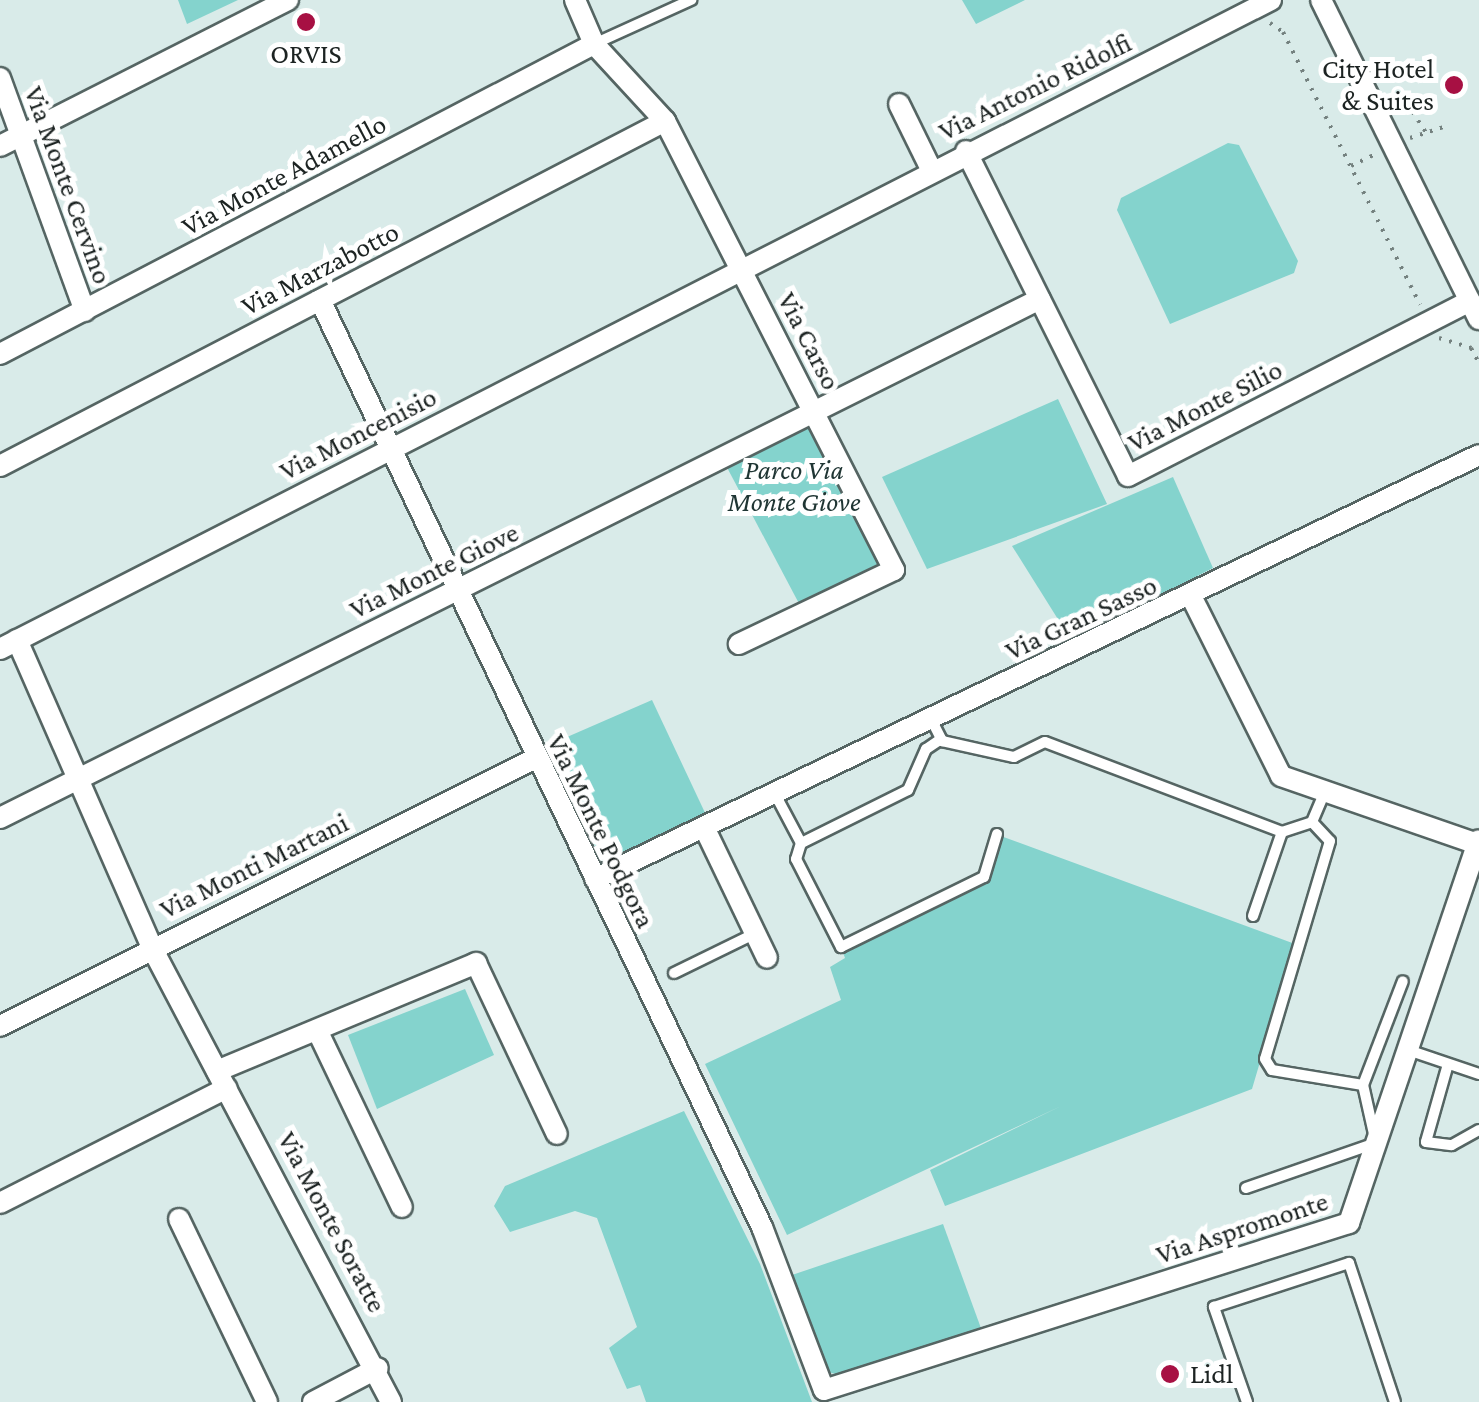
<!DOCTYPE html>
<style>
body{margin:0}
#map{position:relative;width:1479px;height:1402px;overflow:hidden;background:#d9ebe9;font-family:"Crimson Pro",serif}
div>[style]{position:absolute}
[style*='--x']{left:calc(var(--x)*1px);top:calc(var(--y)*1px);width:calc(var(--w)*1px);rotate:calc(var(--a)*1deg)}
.green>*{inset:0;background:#84d3cd}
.path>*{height:4px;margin-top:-2px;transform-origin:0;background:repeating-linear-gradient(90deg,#74817f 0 2.5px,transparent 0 10.5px)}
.roads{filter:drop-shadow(2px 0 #556563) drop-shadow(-2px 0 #556563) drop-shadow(0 2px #556563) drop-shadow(0 -2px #556563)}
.service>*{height:10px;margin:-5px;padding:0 5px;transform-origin:5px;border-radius:5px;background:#fff}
.minor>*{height:20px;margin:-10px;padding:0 10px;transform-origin:10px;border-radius:10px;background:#fff}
.dots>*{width:28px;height:28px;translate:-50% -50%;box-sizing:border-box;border:5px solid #fff;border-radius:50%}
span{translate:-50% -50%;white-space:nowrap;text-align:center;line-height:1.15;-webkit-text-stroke:10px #fff;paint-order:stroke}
.poi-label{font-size:28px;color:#1c2322}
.right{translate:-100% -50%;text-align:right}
.left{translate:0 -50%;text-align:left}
.street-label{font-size:28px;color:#1c2322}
.park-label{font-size:28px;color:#1f3533;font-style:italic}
</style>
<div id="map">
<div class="green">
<i style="clip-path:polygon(178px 0,238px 0,187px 24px)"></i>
<i style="clip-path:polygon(962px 0,1025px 0,976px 24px)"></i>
<i style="clip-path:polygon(1228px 143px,1239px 145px,1298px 261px,1294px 273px,1170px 324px,1117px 210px,1121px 198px)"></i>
<i style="clip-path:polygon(1058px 399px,1107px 504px,927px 569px,882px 477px)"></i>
<i style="clip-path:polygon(814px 412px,894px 570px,804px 613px,722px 458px)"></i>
<i style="clip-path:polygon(1173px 477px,1213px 568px,1071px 640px,1012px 546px)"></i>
<i style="clip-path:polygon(652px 700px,707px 817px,624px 856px,596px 849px,551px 744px)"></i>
<i style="clip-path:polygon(998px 835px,1295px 944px,1252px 1089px,945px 1206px,930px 1170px,1061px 1106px,787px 1235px,705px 1064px,841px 1000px,830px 967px,845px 958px,841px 947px,960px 896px,986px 877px)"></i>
<i style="clip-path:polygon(465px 989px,494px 1055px,377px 1109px,348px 1035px)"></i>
<i style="clip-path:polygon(684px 1111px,760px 1264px,812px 1402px,646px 1402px,640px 1385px,627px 1389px,609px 1348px,637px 1327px,597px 1218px,575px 1211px,510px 1232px,494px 1206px,505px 1186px)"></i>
<i style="clip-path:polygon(943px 1224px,982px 1331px,847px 1377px,828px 1372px,792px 1275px)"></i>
</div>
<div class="path">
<i style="--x:1270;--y:23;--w:16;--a:35"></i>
<i style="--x:1283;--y:32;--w:305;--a:63.3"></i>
<i style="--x:1401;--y:94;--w:48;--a:57"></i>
<i style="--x:1410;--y:138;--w:39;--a:-18"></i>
<i style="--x:1351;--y:166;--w:30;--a:-26"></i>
<i style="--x:1439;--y:338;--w:34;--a:17"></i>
<i style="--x:1471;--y:348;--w:17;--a:62"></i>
</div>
<div class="roads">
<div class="service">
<i style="--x:594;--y:44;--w:107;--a:-24.4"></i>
<i style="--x:931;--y:719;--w:25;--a:63"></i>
<i style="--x:942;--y:741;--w:74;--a:12.5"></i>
<i style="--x:1014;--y:757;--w:34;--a:-26"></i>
<i style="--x:1045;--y:742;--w:254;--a:20.8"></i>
<i style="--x:1282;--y:832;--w:32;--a:-18"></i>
<i style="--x:1312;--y:822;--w:34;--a:-67"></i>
<i style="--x:941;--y:739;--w:18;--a:146"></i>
<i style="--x:926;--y:749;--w:45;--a:113.7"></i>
<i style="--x:908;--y:790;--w:119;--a:153.6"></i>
<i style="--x:801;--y:843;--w:17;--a:107"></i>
<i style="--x:796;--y:859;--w:99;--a:62.9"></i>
<i style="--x:841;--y:947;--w:159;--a:-26.1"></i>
<i style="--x:984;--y:877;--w:45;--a:-73.2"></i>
<i style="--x:775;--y:794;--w:55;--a:62"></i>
<i style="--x:1312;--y:822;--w:26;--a:47"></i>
<i style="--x:1330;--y:841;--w:227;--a:106.6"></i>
<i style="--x:1265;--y:1059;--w:13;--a:58"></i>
<i style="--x:1272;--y:1070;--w:92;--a:9.4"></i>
<i style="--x:1253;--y:916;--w:89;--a:-71"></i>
<i style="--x:674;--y:973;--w:89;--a:-26"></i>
<i style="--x:1408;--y:1050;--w:75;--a:18.7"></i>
<i style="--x:1448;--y:1064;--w:81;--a:105.8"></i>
<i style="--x:1426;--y:1142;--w:26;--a:7"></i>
<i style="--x:1452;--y:1145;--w:31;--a:-29"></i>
<i style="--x:1246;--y:1188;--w:138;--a:-19.1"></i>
<i style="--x:1376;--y:1143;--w:59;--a:-102.6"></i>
<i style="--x:1363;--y:1085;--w:111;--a:-69"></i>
<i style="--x:1247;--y:1402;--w:101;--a:-109.2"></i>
<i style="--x:1214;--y:1307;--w:142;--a:-18.1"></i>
<i style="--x:1349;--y:1263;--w:146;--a:71.7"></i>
</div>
<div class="minor">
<i style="--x:575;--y:0;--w:48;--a:66.6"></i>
<i style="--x:594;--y:44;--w:105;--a:47.3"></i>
<i style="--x:665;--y:121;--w:504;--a:62.98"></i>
<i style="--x:894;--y:570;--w:172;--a:154.5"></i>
<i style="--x:1321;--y:0;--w:356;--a:63.7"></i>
<i style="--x:0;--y:78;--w:248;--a:70"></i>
<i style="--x:899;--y:104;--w:72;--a:63.8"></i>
<i style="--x:0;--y:146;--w:323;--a:-26.9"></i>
<i style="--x:966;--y:151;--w:363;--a:63.5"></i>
<i style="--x:1128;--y:476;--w:384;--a:-27.1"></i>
<i style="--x:320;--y:300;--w:1027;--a:64.51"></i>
<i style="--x:762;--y:1227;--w:174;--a:69.2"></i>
<i style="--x:824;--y:1390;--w:551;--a:-17.65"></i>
<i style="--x:1349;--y:1223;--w:404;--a:-71.3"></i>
<i style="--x:0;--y:354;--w:670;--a:-27.56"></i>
<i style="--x:0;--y:466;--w:749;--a:-27.42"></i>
<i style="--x:1191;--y:596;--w:201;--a:63.4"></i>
<i style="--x:1281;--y:776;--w:207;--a:19.1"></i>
<i style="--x:17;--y:640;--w:336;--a:66.3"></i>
<i style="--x:152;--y:948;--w:513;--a:62.24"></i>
<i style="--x:0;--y:649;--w:1427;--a:-27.05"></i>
<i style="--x:0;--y:818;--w:1162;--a:-26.52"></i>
<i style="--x:704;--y:827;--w:145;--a:64.3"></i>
<i style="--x:595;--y:879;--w:980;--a:-25.62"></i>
<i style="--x:0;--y:1026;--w:597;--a:-26.57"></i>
<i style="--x:318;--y:1032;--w:194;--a:64.4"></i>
<i style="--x:217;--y:1071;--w:281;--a:-22.6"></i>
<i style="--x:476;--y:963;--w:189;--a:64.7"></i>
<i style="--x:0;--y:1203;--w:254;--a:-26.9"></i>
<i style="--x:179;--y:1219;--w:203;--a:64.3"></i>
<i style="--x:313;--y:1402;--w:73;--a:-27.6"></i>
</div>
</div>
<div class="dots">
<i style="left:306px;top:22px;background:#a71043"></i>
<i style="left:1454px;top:85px;background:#a71043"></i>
<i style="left:1170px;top:1374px;background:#a71043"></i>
</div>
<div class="poi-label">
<span style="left:306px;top:54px">ORVIS</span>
<span class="right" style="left:1434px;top:85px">City Hotel<br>&amp; Suites</span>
<span class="left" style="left:1190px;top:1374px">Lidl</span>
</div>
<div class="street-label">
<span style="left:1035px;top:87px;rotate:-26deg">Via Antonio Ridolfi</span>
<span style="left:284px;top:175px;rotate:-28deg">Via Monte Adamello</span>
<span style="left:68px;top:185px;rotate:70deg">Via Monte Cervino</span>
<span style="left:320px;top:269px;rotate:-27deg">Via Marzabotto</span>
<span style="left:809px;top:341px;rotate:63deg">Via Carso</span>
<span style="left:1205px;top:406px;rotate:-27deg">Via Monte Silio</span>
<span style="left:358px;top:434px;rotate:-27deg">Via Moncenisio</span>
<span style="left:434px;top:571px;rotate:-26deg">Via Monte Giove</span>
<span style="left:1081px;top:618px;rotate:-25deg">Via Gran Sasso</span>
<span style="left:601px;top:831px;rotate:64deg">Via Monte Podgora</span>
<span style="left:254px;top:866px;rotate:-26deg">Via Monti Martani</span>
<span style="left:332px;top:1222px;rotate:62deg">Via Monte Soratte</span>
<span style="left:1242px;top:1228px;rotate:-18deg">Via Aspromonte</span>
</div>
<div class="park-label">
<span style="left:794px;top:486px">Parco Via<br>Monte Giove</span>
</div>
</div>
